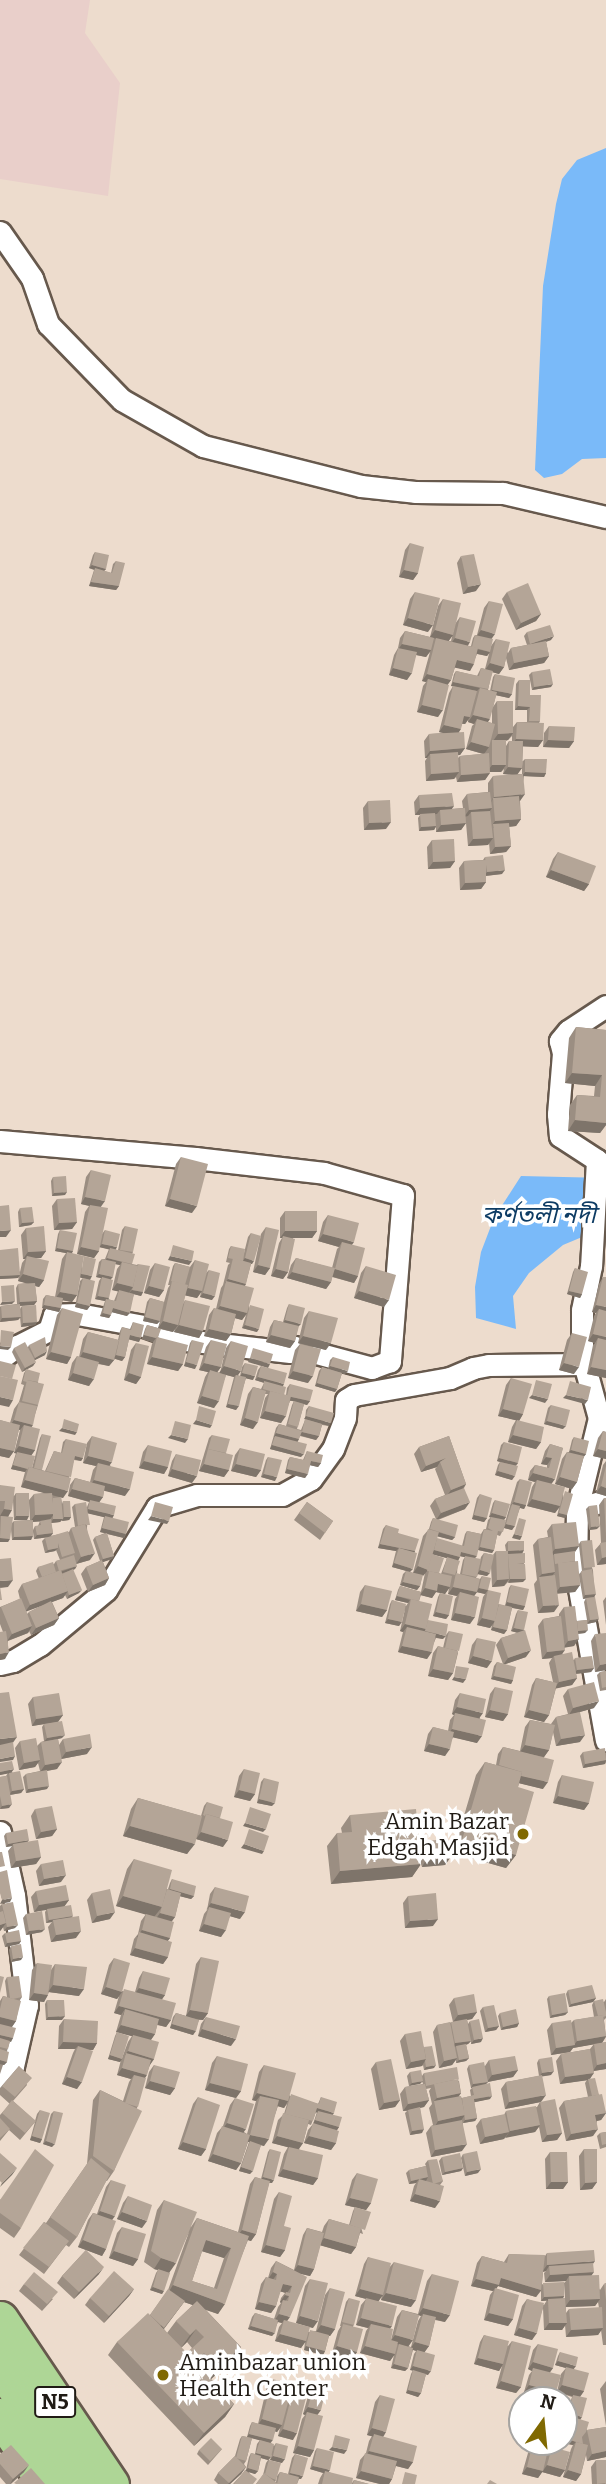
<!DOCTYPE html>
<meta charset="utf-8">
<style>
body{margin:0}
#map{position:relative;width:606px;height:2484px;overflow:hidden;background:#eddccd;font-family:Bitter,"Noto Sans Bengali",serif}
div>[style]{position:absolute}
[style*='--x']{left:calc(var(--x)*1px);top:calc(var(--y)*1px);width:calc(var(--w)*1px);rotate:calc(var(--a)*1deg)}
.industrial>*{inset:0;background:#e9cfca}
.water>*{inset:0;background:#7abaf9}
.roads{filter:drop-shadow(2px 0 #67594d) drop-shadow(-2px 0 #67594d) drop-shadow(0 2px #67594d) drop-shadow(0 -2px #67594d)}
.minor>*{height:21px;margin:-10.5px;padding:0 10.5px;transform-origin:10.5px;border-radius:10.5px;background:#fff}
.trunk>*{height:35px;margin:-17.5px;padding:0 17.5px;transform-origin:17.5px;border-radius:17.5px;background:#aed696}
.wall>*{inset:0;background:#9b8e82}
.shaded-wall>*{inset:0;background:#7e746a}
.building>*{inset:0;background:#b4a597}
.dots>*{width:19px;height:19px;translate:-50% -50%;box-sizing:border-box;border:4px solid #fff;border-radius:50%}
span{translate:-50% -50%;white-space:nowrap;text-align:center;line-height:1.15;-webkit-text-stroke:7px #fff;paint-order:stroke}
.shield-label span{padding:2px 5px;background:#fff;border:2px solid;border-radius:5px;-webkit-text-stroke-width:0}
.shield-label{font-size:21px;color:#201b15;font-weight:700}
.poi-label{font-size:23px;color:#201b15}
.right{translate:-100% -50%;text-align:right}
.left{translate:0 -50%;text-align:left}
.water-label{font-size:24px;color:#0e3c64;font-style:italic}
.north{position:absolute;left:508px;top:2386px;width:70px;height:70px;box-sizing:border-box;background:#fff;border:2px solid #a6a4a1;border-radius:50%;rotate:15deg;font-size:19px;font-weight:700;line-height:28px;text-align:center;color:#201b15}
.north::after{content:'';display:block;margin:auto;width:24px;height:32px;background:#806901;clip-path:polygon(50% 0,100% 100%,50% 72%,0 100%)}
</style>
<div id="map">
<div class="industrial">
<i style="clip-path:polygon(0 0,90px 0,85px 33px,120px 83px,108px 196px,0 179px)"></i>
</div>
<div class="water">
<i style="clip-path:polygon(606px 148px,606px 458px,582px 459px,562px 474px,544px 478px,535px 470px,543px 286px,556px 204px,562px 179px,577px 160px)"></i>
<i style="clip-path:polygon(521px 1176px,606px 1178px,606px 1227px,563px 1245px,529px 1273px,513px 1296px,516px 1329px,476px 1318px,475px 1287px,481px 1252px,494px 1218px)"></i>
</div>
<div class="roads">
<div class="minor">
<i style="--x:0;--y:232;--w:56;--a:55.2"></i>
<i style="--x:32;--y:278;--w:49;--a:70.8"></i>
<i style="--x:48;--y:324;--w:106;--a:45.8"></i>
<i style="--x:122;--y:400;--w:93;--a:29.6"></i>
<i style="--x:203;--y:446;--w:163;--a:14.2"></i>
<i style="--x:361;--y:486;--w:54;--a:6.3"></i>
<i style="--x:415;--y:492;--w:88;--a:0.7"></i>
<i style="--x:503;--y:493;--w:106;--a:13.1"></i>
<i style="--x:606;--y:1006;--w:45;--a:146.7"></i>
<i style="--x:568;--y:1031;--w:13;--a:129"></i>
<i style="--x:560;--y:1041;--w:12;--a:76"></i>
<i style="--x:563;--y:1053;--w:61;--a:94.7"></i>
<i style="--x:558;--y:1114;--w:22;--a:85"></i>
<i style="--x:560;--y:1136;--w:44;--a:33"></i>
<i style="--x:597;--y:1160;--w:106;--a:93.2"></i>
<i style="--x:591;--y:1266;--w:45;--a:101.6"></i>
<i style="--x:582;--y:1310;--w:46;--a:90"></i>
<i style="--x:582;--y:1356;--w:64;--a:74.7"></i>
<i style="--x:599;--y:1418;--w:94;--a:103.6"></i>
<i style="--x:577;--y:1509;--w:63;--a:90.9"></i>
<i style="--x:576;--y:1572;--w:171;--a:79.9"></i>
<i style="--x:0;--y:1141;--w:196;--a:5"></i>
<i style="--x:195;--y:1158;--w:130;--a:6.6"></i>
<i style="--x:324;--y:1173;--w:82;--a:15.6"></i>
<i style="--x:403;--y:1195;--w:167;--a:94.5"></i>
<i style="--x:390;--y:1361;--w:19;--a:159"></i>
<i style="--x:372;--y:1368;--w:81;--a:-164.9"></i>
<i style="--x:294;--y:1347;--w:6;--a:129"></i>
<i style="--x:290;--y:1352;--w:107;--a:-173.5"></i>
<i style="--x:184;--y:1340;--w:42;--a:-160.7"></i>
<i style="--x:144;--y:1326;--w:68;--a:-169.8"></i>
<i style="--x:77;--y:1314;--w:23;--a:178"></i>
<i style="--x:54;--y:1315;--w:16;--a:108"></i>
<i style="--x:49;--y:1330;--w:36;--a:153"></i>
<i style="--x:17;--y:1346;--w:21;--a:143"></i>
<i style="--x:577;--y:1509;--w:30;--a:-17"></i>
<i style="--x:0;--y:1664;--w:13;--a:-13"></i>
<i style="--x:13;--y:1661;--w:31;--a:-31"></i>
<i style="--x:40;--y:1645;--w:86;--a:-39.8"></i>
<i style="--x:106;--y:1590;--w:97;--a:-58.4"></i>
<i style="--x:157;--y:1507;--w:42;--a:-16.7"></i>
<i style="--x:197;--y:1495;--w:85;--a:0"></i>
<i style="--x:282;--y:1495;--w:33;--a:-29"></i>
<i style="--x:311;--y:1479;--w:37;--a:-54"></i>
<i style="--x:333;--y:1449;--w:33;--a:-69"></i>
<i style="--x:345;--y:1418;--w:18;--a:-87"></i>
<i style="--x:346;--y:1400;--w:9;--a:-32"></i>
<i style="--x:354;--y:1395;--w:97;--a:-10"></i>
<i style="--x:450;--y:1378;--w:25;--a:-23"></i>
<i style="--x:473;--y:1368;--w:16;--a:-11"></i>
<i style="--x:489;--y:1365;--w:96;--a:-0.6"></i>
<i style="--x:0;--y:1832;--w:65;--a:77.5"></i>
<i style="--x:14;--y:1895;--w:111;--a:83.3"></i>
<i style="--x:27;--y:2005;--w:63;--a:102.9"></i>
<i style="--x:13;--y:2066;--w:20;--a:131"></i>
</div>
<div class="trunk">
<i style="--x:0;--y:2319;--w:199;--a:56.1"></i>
<i style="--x:0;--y:2366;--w:136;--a:55.5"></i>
<i style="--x:0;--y:2416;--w:82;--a:55.9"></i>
</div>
</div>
<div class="wall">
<i style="clip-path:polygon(410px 543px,418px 573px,413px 580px,399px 577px,405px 550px)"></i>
<i style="clip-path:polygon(95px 552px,106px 569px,104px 571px,111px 573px,113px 564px,116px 561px,119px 586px,116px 590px,89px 586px,94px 570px,89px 568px,93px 555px)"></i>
<i style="clip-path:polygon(461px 556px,476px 591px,463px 594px,457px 563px)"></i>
<i style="clip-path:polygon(415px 592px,428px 632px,403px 625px,410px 599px)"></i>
<i style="clip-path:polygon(507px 592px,541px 614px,536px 621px,516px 630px,502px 599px)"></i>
<i style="clip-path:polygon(443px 599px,453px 635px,448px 641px,451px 641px,455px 624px,460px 617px,468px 646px,471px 646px,473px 638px,475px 635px,477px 635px,484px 608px,489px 601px,491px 639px,490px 652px,487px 656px,477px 654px,470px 671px,455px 667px,451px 680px,448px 684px,438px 717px,417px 712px,423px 686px,426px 682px,422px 681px,430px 652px,426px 657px,416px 655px,407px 680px,389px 675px,394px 655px,398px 648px,400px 638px,405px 631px,430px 637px,438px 606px)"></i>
<i style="clip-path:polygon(evenodd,527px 632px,551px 640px,546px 642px,549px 656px,544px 663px,509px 670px,506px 658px,504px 667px,499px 674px,492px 672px,488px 690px,490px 691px,493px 677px,495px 674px,512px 694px,509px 698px,496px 695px,493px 707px,497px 701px,513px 727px,517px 722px,527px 722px,527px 710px,515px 710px,516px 684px,519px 680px,530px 695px,540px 721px,539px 723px,543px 740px,538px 747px,523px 746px,522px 768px,517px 774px,522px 774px,522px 762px,525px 759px,546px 773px,544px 777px,524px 776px,520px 801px,521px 819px,516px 826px,509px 827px,511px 846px,506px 852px,490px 854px,489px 843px,488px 845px,468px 846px,466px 823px,461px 830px,436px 832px,436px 827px,434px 830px,419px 831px,418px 818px,420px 815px,415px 815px,414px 802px,419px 795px,451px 809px,463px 808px,462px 801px,467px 794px,488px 792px,488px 783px,493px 776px,513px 775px,503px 774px,504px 769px,501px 772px,490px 772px,485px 780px,457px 782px,456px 777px,454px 779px,426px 781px,425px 761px,427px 758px,425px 758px,424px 741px,429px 734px,444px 733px,439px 732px,449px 693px,453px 686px,451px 686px,454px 674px,456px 671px,477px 676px,481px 668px,485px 669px,491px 646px,496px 639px,508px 653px,511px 648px,527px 645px,524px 636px,527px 632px,492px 710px,492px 723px,488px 722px,492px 710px,527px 632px,468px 720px,468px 722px,474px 724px,472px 726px,466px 749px,483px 754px,460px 756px,458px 758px,458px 755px,460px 755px,465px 748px,459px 732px,462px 724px,465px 724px,468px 720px,527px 632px,512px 736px,512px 741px,509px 741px,506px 746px,506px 741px,508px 740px,512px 736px)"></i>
<i style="clip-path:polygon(532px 672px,551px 687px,532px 690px,529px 675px)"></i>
<i style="clip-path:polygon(549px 726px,574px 741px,569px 748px,543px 747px,544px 733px)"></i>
<i style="clip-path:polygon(368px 801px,386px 829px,364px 830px,363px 808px)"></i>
<i style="clip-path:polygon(432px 840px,455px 861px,450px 868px,428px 869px,427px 847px)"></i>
<i style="clip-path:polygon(558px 852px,589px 884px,584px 891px,546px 877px,553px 859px)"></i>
<i style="clip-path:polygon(485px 857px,502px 874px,486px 876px,486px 882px,481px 889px,460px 890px,459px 868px,464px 861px,483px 860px)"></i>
<i style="clip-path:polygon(576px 1027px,606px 1030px,606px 1125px,600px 1133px,568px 1131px,570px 1105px,577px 1095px,594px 1096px,595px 1086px,565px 1083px,569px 1038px)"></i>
<i style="clip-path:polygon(181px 1157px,192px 1213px,165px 1206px,176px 1164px)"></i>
<i style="clip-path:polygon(evenodd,91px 1170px,101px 1207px,102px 1234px,105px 1230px,115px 1250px,118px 1250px,122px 1230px,125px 1226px,133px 1252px,132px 1254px,132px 1264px,137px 1265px,138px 1264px,143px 1292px,141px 1296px,134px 1294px,127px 1316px,112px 1312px,109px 1318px,100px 1316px,105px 1301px,95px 1299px,99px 1281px,101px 1278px,96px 1277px,99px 1262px,102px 1259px,105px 1259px,109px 1249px,99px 1247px,99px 1251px,94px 1258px,77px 1254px,85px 1212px,89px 1206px,81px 1204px,86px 1177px,91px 1170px,115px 1264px,120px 1265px,117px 1269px,112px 1290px,118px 1291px,114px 1301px,108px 1299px,111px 1279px,115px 1264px)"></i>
<i style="clip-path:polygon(53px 1177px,65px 1195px,52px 1196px,51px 1181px)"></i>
<i style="clip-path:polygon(57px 1199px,77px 1222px,72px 1229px,54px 1230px,52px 1206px)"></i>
<i style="clip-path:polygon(20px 1208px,34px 1222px,31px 1225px,19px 1227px,18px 1212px)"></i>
<i style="clip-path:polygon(285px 1211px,317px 1231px,312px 1238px,293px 1238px,288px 1272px,283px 1279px,271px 1276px,279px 1243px,282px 1238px,280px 1238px,280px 1218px)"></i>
<i style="clip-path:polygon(328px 1215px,352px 1245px,358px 1276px,354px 1283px,332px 1277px,331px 1282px,326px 1289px,287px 1278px,291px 1265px,296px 1258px,332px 1268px,337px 1249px,339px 1247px,318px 1241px,323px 1222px)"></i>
<i style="clip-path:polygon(266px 1227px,270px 1268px,265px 1275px,253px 1272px,261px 1234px)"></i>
<i style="clip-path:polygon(26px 1228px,46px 1251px,41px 1258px,36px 1258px,44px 1280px,39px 1287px,35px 1286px,37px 1301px,34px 1305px,20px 1306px,20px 1309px,22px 1306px,37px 1322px,35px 1325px,21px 1327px,20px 1317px,18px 1320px,0 1322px,0 1307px,1px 1306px,17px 1304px,16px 1288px,18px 1284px,27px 1283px,18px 1281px,19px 1276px,18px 1278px,0 1279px,0 1250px,20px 1272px,22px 1263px,25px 1259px,23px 1259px,21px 1235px)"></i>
<i style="clip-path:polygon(60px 1230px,73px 1251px,72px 1253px,90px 1279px,90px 1306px,87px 1310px,75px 1307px,80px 1281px,83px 1278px,80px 1277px,77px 1295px,72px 1302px,63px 1300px,59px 1312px,42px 1308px,43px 1299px,46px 1295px,55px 1297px,62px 1259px,66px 1253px,55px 1251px,58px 1234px)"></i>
<i style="clip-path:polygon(251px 1233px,252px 1264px,251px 1264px,245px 1286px,249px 1306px,257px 1332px,242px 1328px,246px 1315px,242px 1320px,235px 1318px,231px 1334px,226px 1341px,204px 1336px,209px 1315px,214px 1308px,216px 1309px,221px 1288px,223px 1285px,228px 1265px,230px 1263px,226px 1262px,229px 1249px,231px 1246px,244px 1253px,248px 1237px)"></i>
<i style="clip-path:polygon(195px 1260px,206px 1273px,209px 1270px,212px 1300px,200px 1297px,201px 1292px,197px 1298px,185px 1295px,183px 1304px,185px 1300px,203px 1331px,199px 1338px,174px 1332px,175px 1328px,173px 1332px,160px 1329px,158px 1337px,183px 1364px,178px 1371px,147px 1364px,152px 1344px,153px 1342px,142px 1339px,145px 1329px,147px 1325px,158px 1328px,160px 1321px,157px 1324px,143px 1321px,147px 1302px,150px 1298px,164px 1302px,168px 1288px,170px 1285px,168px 1285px,173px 1266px,175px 1263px,190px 1267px)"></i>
<i style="clip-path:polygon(155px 1263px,164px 1290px,159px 1297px,144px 1293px,150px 1270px)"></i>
<i style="clip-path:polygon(366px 1266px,384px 1307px,354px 1298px,361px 1273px)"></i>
<i style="clip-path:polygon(575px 1268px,582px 1294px,580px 1298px,567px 1294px,573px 1272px)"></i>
<i style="clip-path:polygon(603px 1277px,606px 1378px,587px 1374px,593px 1345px,595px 1343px,588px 1341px,594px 1316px,596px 1313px,592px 1312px,599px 1284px)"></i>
<i style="clip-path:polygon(289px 1304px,298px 1327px,295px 1341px,290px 1348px,266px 1342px,270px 1327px,274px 1320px,283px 1322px,287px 1308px)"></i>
<i style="clip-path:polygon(62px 1308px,71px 1357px,67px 1364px,46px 1359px,57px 1315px)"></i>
<i style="clip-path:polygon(309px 1311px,326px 1350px,313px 1347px,308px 1383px,288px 1378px,295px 1350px,300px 1344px,298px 1343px,304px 1318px)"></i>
<i style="clip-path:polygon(133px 1322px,139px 1342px,129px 1339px,125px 1357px,122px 1361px,115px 1359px,109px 1366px,98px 1364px,89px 1386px,68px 1380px,72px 1363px,77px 1356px,79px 1357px,83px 1339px,88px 1332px,118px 1340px,120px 1331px,122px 1327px,130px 1329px)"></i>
<i style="clip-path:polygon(572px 1333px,574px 1374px,559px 1370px,567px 1340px)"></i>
<i style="clip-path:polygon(192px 1340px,195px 1369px,184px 1366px,190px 1343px)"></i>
<i style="clip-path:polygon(211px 1340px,221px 1367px,217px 1372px,220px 1373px,226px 1348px,231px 1341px,237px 1375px,240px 1376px,242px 1367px,245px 1363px,253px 1380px,246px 1378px,236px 1410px,226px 1407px,234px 1377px,226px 1375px,214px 1408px,197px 1403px,205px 1377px,208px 1372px,199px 1370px,206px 1347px)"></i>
<i style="clip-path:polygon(136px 1343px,141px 1377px,136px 1384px,124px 1380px,131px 1350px)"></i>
<i style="clip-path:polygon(evenodd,29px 1345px,45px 1355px,35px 1360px,33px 1366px,27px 1369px,38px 1382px,38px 1405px,31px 1427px,35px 1450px,31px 1456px,32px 1468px,40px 1438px,42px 1434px,42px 1470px,45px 1471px,54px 1451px,61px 1453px,63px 1442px,66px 1439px,83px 1458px,81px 1461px,74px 1460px,63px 1498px,61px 1497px,62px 1504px,63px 1501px,71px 1517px,69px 1520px,62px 1521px,62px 1520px,60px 1522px,51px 1523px,53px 1533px,51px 1536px,69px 1532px,71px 1528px,75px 1527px,72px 1507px,75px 1504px,87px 1507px,89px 1502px,68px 1496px,70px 1485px,75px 1478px,90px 1482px,93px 1470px,96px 1466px,83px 1463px,87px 1443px,92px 1436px,110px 1465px,125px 1496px,104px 1490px,103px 1497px,99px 1502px,126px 1534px,124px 1538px,107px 1534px,114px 1556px,112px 1559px,103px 1562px,109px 1578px,105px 1585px,88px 1592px,81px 1574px,86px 1567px,100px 1561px,93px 1540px,95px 1537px,105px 1533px,100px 1532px,104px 1517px,88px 1513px,87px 1528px,90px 1560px,76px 1564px,75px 1569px,73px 1570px,79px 1593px,67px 1599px,65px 1595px,63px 1598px,52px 1602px,59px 1618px,54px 1625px,31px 1635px,29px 1631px,28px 1633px,8px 1641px,5px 1659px,0 1660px,0 1632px,3px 1632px,0 1624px,0 1607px,20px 1599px,18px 1591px,22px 1584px,39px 1579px,36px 1571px,38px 1567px,54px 1564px,56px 1561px,60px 1560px,56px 1550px,55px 1551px,45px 1553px,42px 1541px,45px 1538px,48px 1537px,34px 1539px,33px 1532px,31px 1540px,12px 1540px,11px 1529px,8px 1542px,0 1542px,0 1485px,14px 1496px,16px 1493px,29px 1500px,34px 1494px,45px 1493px,21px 1487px,25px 1472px,11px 1469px,16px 1453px,14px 1453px,20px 1430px,19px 1429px,14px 1451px,9px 1458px,0 1456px,0 1420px,10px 1423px,14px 1409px,19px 1402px,24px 1385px,21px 1384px,24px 1373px,26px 1370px,22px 1372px,12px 1352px,14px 1348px,28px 1347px,29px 1345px,13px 1500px,14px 1520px,27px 1520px,29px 1503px,30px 1520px,14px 1521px,12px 1523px,8px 1516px,13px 1500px,29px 1345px,40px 1521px,38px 1526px,35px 1526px,33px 1530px,33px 1522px,40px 1521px,29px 1345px,45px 1604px,29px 1612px,27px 1614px,26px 1611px,45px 1604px)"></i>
<i style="clip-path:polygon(333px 1357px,345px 1374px,342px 1373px,337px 1389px,335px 1392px,315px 1386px,319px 1371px,322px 1367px,328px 1369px,330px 1360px)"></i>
<i style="clip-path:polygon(261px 1366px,283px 1386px,284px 1395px,286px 1395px,287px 1388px,290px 1384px,310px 1401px,307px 1405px,304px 1404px,297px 1429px,301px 1430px,305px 1420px,306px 1410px,309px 1406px,329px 1426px,322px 1425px,319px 1436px,316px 1440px,300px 1436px,297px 1442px,301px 1457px,270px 1449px,276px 1428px,279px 1424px,286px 1426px,292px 1405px,294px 1401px,290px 1401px,281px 1423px,260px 1418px,265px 1398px,268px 1394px,265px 1394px,253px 1429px,240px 1425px,248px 1394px,253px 1387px,261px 1389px,264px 1383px,255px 1380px,258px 1370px)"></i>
<i style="clip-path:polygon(511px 1378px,523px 1414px,519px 1421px,541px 1442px,536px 1449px,508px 1442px,512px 1427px,516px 1420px,498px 1416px,506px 1385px)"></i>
<i style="clip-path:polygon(551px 1405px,563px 1429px,544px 1424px,548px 1408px)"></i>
<i style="clip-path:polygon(603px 1431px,606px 1432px,606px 1459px,593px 1456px,598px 1438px)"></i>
<i style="clip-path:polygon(212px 1435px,226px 1453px,229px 1470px,224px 1477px,199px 1471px,209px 1438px)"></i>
<i style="clip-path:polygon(evenodd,449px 1436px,466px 1484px,464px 1488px,465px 1509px,438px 1520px,455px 1537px,452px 1540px,437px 1536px,437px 1539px,462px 1546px,465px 1534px,467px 1531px,481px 1534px,484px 1529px,486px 1529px,488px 1520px,491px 1517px,489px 1517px,493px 1503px,495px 1500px,506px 1517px,504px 1520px,504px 1526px,517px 1482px,520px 1479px,526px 1505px,524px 1509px,520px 1508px,512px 1530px,504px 1528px,500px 1536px,497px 1535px,494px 1550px,492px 1553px,478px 1550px,475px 1558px,479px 1565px,481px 1557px,484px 1553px,493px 1555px,496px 1551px,506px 1551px,505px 1545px,508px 1541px,522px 1553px,524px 1564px,523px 1582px,508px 1582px,504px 1586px,492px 1587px,491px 1566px,487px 1576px,478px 1574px,476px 1578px,480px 1579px,482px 1576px,488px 1590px,498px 1604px,505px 1606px,509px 1588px,511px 1585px,525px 1606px,523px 1610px,512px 1608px,507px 1630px,504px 1634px,491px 1630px,492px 1625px,490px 1628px,477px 1625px,483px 1597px,485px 1594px,477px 1592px,474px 1596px,470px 1624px,451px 1620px,455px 1599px,457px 1596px,448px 1594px,449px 1588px,445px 1594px,436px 1592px,432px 1598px,421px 1595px,419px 1601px,428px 1620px,443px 1639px,436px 1638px,427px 1659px,398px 1652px,403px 1632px,400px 1631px,405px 1609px,399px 1626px,385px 1623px,390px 1604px,392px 1600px,406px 1606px,408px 1603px,395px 1600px,398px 1590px,400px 1586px,421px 1592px,425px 1573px,422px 1576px,420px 1586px,417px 1590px,400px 1585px,403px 1574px,406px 1571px,407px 1571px,392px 1567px,396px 1551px,378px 1548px,383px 1529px,386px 1525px,398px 1533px,415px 1551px,410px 1572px,413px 1573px,423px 1536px,429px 1529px,431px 1522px,433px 1518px,436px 1519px,430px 1506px,435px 1499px,445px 1495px,435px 1469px,437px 1467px,421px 1472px,414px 1454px,419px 1447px,449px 1436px,432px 1554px,447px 1558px,441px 1574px,439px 1573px,432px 1554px,449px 1436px,460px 1556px,465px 1557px,463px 1560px,460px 1574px,457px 1574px,458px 1560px,460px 1556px)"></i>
<i style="clip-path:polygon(574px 1437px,586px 1454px,584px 1456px,577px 1482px,572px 1489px,555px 1484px,562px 1459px,567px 1452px,569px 1452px,572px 1440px)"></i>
<i style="clip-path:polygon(504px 1442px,518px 1463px,516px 1466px,512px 1480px,495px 1475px,498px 1465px,500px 1462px,497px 1461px,501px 1445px)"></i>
<i style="clip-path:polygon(550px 1444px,563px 1448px,551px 1484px,563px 1494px,567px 1515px,565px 1518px,557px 1516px,559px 1508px,555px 1513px,527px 1506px,532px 1487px,535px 1482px,528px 1480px,530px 1471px,535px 1465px,547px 1468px,547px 1465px,541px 1464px,545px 1451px)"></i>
<i style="clip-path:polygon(148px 1445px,168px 1467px,164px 1474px,139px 1468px,143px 1452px)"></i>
<i style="clip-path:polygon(240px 1448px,261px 1470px,256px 1477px,231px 1471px,235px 1455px)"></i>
<i style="clip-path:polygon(307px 1451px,321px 1463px,318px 1467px,310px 1465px,305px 1478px,285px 1473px,288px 1460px,290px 1457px,303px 1460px)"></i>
<i style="clip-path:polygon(176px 1454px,192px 1483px,168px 1476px,172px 1461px)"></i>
<i style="clip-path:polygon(268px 1457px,275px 1481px,261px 1477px,266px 1460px)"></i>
<i style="clip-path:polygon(606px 1461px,606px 1496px,596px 1493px,603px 1465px)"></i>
<i style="clip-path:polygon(480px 1494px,487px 1518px,484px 1522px,472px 1519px,477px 1498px)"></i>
<i style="clip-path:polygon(604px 1498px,606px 1498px,606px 1564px,597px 1565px,595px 1550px,601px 1543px,599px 1505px)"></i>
<i style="clip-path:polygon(307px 1502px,333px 1521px,320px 1540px,294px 1520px)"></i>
<i style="clip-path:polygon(589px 1506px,597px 1529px,589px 1530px,586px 1509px)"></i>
<i style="clip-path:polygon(evenodd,552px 1524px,579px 1544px,581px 1541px,593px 1570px,596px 1622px,587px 1624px,585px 1633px,578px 1634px,574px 1646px,565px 1647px,562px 1654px,574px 1660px,575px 1658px,594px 1668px,591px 1672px,576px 1674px,577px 1678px,572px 1685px,556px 1688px,549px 1715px,544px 1722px,524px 1717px,532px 1685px,536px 1678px,553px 1682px,549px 1663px,552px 1658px,542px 1659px,538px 1626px,543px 1619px,559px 1616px,559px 1614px,564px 1607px,577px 1621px,587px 1620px,584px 1602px,586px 1598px,583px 1599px,579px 1576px,580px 1585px,575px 1592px,557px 1593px,554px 1612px,538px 1613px,534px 1584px,537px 1580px,533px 1545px,538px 1539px,548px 1537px,547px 1531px,552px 1524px,579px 1546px,582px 1571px,579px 1574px,575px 1561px,575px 1552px,579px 1546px)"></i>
<i style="clip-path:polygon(365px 1585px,387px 1610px,382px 1617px,356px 1611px,360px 1592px)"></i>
<i style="clip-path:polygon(440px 1593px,449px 1615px,446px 1619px,433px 1616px,438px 1597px)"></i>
<i style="clip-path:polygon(606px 1597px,606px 1625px,603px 1601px)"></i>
<i style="clip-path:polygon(518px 1610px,524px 1631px,526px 1657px,505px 1664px,513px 1680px,511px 1684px,491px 1679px,494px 1666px,497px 1662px,503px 1664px,496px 1645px,501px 1638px,518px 1633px,511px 1631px,516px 1614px)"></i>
<i style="clip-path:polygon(449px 1631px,458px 1653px,453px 1673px,448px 1680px,428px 1676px,433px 1653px,438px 1646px,443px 1648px,446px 1635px)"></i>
<i style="clip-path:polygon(595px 1634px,606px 1670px,595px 1672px,591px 1641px)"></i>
<i style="clip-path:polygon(477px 1638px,487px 1668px,468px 1663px,472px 1645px)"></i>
<i style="clip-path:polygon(606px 1671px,606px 1690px,600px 1691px,597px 1675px,600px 1672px)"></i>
<i style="clip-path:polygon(495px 1687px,508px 1714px,503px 1721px,485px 1717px,490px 1694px)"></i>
<i style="clip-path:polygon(568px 1689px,594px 1708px,580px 1712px,580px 1742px,556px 1746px,553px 1732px,549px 1750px,544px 1757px,543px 1789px,519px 1783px,518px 1787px,516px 1855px,506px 1868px,453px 1853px,476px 1775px,485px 1762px,496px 1765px,498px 1754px,503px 1747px,520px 1751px,525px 1727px,530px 1720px,551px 1724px,556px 1717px,568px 1714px,563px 1696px)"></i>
<i style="clip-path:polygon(460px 1693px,480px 1718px,477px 1743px,453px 1737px,445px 1756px,424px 1751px,428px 1734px,433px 1727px,448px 1731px,450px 1720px,454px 1715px,452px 1714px,455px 1700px)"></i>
<i style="clip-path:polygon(33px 1697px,63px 1715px,58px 1721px,62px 1738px,58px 1739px,59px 1745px,63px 1739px,87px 1754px,61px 1759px,57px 1769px,47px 1771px,47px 1789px,26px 1793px,23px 1777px,26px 1774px,40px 1771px,38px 1763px,35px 1767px,19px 1770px,15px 1748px,20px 1741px,37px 1746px,41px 1742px,44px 1741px,42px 1727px,44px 1724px,32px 1726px,28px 1704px)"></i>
<i style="clip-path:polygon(583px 1752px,606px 1753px,606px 1762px,605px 1764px,583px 1768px,580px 1756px)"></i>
<i style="clip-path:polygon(0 1763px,12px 1772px,24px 1789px,21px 1793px,10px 1795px,9px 1808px,0 1809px,0 1777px,6px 1776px,8px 1773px,0 1775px)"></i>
<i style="clip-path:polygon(244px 1769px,255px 1794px,250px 1801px,234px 1797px,239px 1776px)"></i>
<i style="clip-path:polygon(562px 1775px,589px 1803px,584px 1810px,553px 1803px,558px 1782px)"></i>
<i style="clip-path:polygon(264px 1778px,272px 1806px,257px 1803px,261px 1782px)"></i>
<i style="clip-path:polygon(138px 1798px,201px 1816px,204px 1806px,207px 1802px,220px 1818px,223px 1847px,196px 1839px,187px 1854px,123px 1836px,131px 1809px)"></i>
<i style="clip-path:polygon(35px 1809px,57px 1829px,52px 1836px,36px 1839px,31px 1816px)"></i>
<i style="clip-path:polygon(350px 1815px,420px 1848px,425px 1841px,450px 1858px,445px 1865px,422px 1867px,421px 1864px,412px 1877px,331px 1884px,327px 1846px,337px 1833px,342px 1833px,341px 1828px)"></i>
<i style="clip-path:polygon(6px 1833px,28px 1842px,41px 1857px,36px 1864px,11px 1868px,8px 1851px,12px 1846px,6px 1847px,4px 1836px)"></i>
<i style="clip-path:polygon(134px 1859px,167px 1889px,168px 1889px,170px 1883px,172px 1879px,194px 1896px,191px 1899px,180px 1896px,175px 1917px,171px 1921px,170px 1938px,168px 1940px,168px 1957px,163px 1964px,130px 1955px,134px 1939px,138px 1934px,141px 1921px,146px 1914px,116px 1906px,127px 1869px)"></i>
<i style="clip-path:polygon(41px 1864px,61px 1882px,39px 1886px,36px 1871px)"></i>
<i style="clip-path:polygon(215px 1887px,240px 1919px,230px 1916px,221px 1937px,199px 1931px,204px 1914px,207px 1910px,210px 1894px)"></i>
<i style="clip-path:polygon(36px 1891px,69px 1900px,64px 1906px,72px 1917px,76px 1938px,51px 1942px,48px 1927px,52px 1922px,46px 1923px,45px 1912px,47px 1909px,34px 1912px,31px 1897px)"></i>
<i style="clip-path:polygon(92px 1893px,110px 1919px,92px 1923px,87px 1900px)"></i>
<i style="clip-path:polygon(408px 1896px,433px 1926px,405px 1928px,403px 1903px)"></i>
<i style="clip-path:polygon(2px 1904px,15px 1928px,4px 1931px,3px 1927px,0 1931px,0 1906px)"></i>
<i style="clip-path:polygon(26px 1914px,42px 1932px,26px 1935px,23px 1918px)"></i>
<i style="clip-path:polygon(5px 1933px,21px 1941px,19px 1944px,5px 1947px,2px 1936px)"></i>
<i style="clip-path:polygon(11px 1946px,21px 1960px,11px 1962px,9px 1950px)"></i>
<i style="clip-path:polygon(201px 1957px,208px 2013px,203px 2020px,199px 2020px,193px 2035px,170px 2028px,173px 2017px,176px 2013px,186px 2016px,196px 1964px)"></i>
<i style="clip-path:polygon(114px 1958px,122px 1991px,135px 1992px,139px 1978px,143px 1971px,165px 1995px,162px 1999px,171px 2020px,166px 2027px,157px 2025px,155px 2034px,151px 2040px,154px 2059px,150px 2065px,145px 2078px,137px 2108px,114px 2171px,107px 2181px,106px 2181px,77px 2237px,69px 2247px,66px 2245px,44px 2274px,19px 2255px,44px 2222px,46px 2223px,87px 2164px,93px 2100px,100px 2090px,123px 2101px,129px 2082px,131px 2079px,117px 2075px,121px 2060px,120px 2062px,108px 2059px,115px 2036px,117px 2032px,122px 2058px,128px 2042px,132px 2036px,116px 2032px,121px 2015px,114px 2013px,119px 1996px,117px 1999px,101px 1994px,109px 1965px)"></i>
<i style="clip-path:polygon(37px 1963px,51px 1970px,55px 1964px,79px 1996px,49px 1992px,44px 2002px,29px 2000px,32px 1970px)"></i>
<i style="clip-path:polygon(7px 1977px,22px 1997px,20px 2000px,16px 2021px,12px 2027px,13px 2038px,10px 2041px,7px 2051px,7px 2062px,4px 2065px,3px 2065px,0 2074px,0 2001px,3px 1996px,7px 1997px,5px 1981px)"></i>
<i style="clip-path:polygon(568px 1990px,596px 1998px,593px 2002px,569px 2007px,566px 1994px)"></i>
<i style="clip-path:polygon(549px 1996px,568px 2012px,565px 2015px,550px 2018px,547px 1999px)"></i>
<i style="clip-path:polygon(454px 1998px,477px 2012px,472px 2019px,467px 2020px,468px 2024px,470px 2021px,481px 2042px,471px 2044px,471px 2041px,468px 2044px,466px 2045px,469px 2058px,466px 2061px,456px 2063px,456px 2060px,452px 2065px,439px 2068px,433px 2032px,437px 2025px,453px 2022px,449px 2005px)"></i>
<i style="clip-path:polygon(606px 1999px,606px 2018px,604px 2020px,606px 2037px,602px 2043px,606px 2042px,606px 2069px,594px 2071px,590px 2079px,599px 2095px,606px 2113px,601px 2120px,597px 2121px,593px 2136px,566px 2141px,559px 2108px,564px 2101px,588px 2097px,585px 2083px,587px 2080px,560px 2084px,556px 2061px,561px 2054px,590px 2049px,594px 2044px,573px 2048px,570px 2052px,551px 2055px,547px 2030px,552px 2023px,571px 2023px,574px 2020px,594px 2017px,592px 2005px,594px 2001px,604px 2002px)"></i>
<i style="clip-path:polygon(47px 2000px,62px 2020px,46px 2020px,45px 2004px)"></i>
<i style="clip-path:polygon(483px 2007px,499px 2026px,496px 2030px,485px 2032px,480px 2011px)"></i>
<i style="clip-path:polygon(500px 2013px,519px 2023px,517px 2027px,501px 2030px,498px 2016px)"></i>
<i style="clip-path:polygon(206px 2017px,231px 2046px,198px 2036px,201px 2024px)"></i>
<i style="clip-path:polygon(64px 2019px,97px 2043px,93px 2050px,90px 2050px,77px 2089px,62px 2084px,73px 2053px,75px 2049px,58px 2049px,59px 2026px)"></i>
<i style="clip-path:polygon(405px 2034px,424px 2047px,434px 2068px,424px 2070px,423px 2065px,422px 2066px,406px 2069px,400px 2041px)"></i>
<i style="clip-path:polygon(217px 2056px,241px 2091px,236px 2098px,205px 2090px,212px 2063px)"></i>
<i style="clip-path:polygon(539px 2059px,551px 2075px,542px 2076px,541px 2102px,562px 2133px,557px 2140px,542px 2142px,539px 2127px,535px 2132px,505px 2137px,504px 2139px,480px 2144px,476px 2126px,481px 2119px,504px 2115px,506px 2111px,537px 2107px,540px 2102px,505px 2109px,501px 2089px,506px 2082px,539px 2076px,537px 2063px)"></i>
<i style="clip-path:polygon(489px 2060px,518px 2070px,513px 2077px,488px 2082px,486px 2084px,490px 2099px,474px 2102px,477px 2118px,475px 2121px,463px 2123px,462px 2151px,431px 2157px,426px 2133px,431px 2126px,433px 2125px,429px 2108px,432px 2104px,429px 2091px,431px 2088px,426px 2089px,429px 2100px,424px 2107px,420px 2108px,422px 2133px,410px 2135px,405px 2113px,407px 2111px,403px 2111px,400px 2094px,405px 2087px,423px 2084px,422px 2081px,409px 2086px,407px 2076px,410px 2072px,422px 2076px,424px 2073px,459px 2081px,461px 2093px,459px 2096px,462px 2098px,471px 2096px,470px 2090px,472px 2088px,471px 2088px,467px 2069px,469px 2065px,485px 2066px)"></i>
<i style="clip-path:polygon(376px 2062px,400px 2100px,395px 2107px,379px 2110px,371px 2069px)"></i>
<i style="clip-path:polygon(154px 2065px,175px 2088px,170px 2095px,145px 2088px,149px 2072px)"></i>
<i style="clip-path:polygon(264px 2065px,290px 2096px,318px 2104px,321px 2097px,339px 2127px,337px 2130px,336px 2143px,331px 2150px,304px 2143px,308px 2130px,313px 2124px,317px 2112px,316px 2112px,311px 2125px,308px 2124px,303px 2143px,299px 2149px,318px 2178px,313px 2185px,278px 2176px,284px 2154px,288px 2147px,272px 2143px,278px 2120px,284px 2114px,287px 2104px,284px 2108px,278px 2106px,264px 2146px,261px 2145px,250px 2174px,239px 2171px,249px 2142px,248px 2142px,241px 2163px,236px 2170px,208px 2161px,217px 2133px,223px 2126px,230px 2105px,235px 2098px,244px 2132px,247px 2134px,256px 2101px,252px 2100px,259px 2072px)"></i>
<i style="clip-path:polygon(19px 2066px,27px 2085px,13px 2101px,35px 2121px,37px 2114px,40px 2110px,42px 2139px,40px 2143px,30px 2140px,35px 2122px,20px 2140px,9px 2130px,0 2141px,0 2115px,10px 2104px,0 2095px,0 2088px)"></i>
<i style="clip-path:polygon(198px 2097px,206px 2149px,201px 2156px,178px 2149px,193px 2104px)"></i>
<i style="clip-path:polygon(54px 2111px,52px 2147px,43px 2144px,51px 2114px)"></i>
<i style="clip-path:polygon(606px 2132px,606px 2147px,600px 2149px,597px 2136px,600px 2133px)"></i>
<i style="clip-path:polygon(evenodd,270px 2149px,272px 2183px,269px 2183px,256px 2234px,251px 2241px,248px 2240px,218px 2314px,206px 2310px,241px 2347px,232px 2360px,211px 2379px,234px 2404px,225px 2417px,194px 2446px,108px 2355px,117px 2342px,150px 2315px,168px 2290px,189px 2232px,169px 2273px,162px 2294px,150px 2290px,156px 2273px,158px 2270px,154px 2269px,144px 2262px,157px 2210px,164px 2200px,191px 2227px,197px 2218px,238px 2232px,250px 2184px,255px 2177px,261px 2179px,268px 2152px,270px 2149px,202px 2251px,224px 2258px,214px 2288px,192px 2281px,202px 2251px,270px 2149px,184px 2302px,193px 2305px,176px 2321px,167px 2333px,164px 2329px,184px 2302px,270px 2149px,187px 2342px,192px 2348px,187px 2353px,181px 2348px,187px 2342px)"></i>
<i style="clip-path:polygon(584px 2149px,597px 2182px,592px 2189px,580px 2190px,579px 2156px)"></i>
<i style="clip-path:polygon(550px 2152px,568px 2182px,563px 2189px,546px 2189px,545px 2159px)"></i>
<i style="clip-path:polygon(463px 2154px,478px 2173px,465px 2176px,461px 2158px)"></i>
<i style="clip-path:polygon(442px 2157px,463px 2168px,461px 2171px,442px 2175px,439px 2161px)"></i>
<i style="clip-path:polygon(428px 2160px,443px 2181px,440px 2185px,435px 2208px,410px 2201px,414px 2186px,416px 2183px,409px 2184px,406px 2173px,409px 2170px,426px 2166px,425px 2164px)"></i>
<i style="clip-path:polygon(357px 2173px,371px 2203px,366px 2210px,345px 2205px,352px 2180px)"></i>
<i style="clip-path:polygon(111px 2180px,112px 2220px,106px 2249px,102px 2256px,86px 2250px,99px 2274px,74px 2299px,57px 2283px,62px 2276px,86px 2250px,78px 2247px,88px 2220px,93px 2213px,97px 2214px,106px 2187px)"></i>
<i style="clip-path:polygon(279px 2192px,284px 2226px,285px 2250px,280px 2257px,261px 2252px,274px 2199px)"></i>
<i style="clip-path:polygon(128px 2196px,142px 2228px,117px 2219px,123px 2203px)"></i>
<i style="clip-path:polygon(0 2199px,21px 2228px,14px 2238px,0 2228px)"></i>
<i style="clip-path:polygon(355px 2207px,363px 2234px,360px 2233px,356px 2247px,351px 2254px,320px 2245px,314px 2269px,310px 2276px,301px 2274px,287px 2321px,309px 2332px,316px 2331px,325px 2295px,330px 2288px,335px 2329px,330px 2336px,329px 2336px,325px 2351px,323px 2355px,304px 2350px,305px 2342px,301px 2348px,275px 2341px,279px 2327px,282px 2323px,278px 2322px,272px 2336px,248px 2329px,252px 2317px,255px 2313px,274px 2319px,278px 2307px,281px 2303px,280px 2302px,281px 2298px,285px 2293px,280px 2291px,276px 2306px,271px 2313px,255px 2309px,261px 2284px,266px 2277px,268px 2278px,271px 2268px,276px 2261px,294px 2270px,303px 2235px,307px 2228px,322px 2232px,324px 2226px,329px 2219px,349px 2225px,353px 2211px)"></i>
<i style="clip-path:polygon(122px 2227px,138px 2259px,133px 2266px,109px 2258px,117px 2233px)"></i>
<i style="clip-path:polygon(evenodd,547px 2253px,593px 2263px,591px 2275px,600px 2290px,604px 2284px,606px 2283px,606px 2345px,603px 2345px,601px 2330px,598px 2335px,566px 2337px,565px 2325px,562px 2330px,544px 2330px,543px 2308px,532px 2340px,514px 2335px,522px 2306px,527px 2299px,544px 2305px,547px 2300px,541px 2301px,541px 2291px,536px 2297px,498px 2286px,496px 2289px,513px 2319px,508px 2326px,484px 2320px,490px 2295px,493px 2291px,471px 2286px,477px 2263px,482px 2256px,504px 2262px,509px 2254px,545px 2256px,547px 2253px,546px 2271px,544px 2273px,545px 2282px,566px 2281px,564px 2283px,565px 2298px,563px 2298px,564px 2296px,542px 2284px,543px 2272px,546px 2271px,547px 2253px,598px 2302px,599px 2308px,569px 2309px,566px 2313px,566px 2307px,595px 2306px,598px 2302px)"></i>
<i style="clip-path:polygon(evenodd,368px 2257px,389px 2268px,394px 2262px,411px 2307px,381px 2300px,382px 2295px,378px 2301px,390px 2328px,391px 2340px,397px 2317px,402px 2310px,418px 2314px,427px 2281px,432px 2274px,445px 2322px,435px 2320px,429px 2346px,424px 2352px,428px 2375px,426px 2374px,421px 2393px,418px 2397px,406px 2393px,411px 2374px,413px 2370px,410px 2370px,414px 2354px,416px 2351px,413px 2350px,408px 2368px,405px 2371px,391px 2368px,394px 2355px,390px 2361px,360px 2353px,366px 2331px,368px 2328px,356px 2325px,361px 2305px,366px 2299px,355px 2296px,364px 2264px,368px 2257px,419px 2315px,421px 2316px,418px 2321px,411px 2347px,408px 2346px,419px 2315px)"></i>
<i style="clip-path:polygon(310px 2279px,313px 2328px,296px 2323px,305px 2286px)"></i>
<i style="clip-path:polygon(24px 2284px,53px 2299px,42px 2311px,19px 2291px)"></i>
<i style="clip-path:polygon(134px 2289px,129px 2296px,104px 2323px,85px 2305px,90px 2298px)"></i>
<i style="clip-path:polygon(349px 2298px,354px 2325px,353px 2326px,357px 2352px,352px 2359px,332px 2353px,338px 2331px,341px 2326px,340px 2326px,346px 2302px)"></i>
<i style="clip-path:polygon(484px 2335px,508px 2346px,512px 2341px,521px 2387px,516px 2393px,496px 2388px,502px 2366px,499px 2371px,474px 2364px,480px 2342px)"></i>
<i style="clip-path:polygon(538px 2344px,553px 2368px,550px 2372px,556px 2392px,551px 2399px,524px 2392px,529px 2375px,532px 2371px,528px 2369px,533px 2350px)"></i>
<i style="clip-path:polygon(560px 2352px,574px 2369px,584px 2391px,580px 2397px,580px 2420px,587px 2430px,606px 2427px,606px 2457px,587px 2461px,586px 2455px,581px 2474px,576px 2481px,563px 2477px,571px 2449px,573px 2445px,568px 2444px,573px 2422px,575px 2419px,566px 2417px,564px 2421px,564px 2401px,568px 2409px,572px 2397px,557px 2392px,561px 2374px,566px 2368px,555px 2365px,558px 2356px)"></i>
<i style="clip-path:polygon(272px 2379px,290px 2394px,293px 2390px,293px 2440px,278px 2436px,280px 2428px,277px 2432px,275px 2431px,271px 2443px,274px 2446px,276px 2443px,282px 2463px,270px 2460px,272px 2454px,269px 2460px,276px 2480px,275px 2482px,276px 2482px,277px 2476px,280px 2472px,288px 2474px,292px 2458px,295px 2454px,301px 2479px,299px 2479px,297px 2484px,256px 2484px,263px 2475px,266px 2463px,268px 2460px,261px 2458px,258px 2471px,255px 2474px,249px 2472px,253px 2484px,233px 2484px,246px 2470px,249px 2457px,251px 2453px,255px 2454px,257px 2444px,260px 2440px,252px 2438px,246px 2461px,244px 2464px,246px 2467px,241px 2474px,230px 2484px,218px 2484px,214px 2480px,218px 2473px,235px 2456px,240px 2439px,242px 2436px,247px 2437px,250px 2426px,252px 2422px,258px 2424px,267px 2386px)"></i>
<i style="clip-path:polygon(606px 2381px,606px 2426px,600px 2389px)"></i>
<i style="clip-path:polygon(315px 2382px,314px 2450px,310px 2457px,293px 2453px,302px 2419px,305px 2415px,303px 2414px,310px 2389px)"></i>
<i style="clip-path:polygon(380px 2395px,383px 2437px,413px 2462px,408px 2469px,396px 2466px,392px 2479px,389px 2484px,380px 2484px,356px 2478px,360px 2460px,366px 2453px,369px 2441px,372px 2436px,367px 2435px,375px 2402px)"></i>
<i style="clip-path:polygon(532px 2446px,547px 2454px,552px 2447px,565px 2470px,560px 2477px,542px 2472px,538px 2478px,522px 2474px,528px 2453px)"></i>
<i style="clip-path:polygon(317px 2448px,329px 2472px,352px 2483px,354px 2480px,369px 2484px,318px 2484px,320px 2478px,323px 2473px,310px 2469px,315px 2451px)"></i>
<i style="clip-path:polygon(222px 2449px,208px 2465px,197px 2454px,199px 2450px)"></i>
<i style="clip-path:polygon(0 2454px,24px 2472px,11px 2484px,6px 2484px,0 2477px)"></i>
<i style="clip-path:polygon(596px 2460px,606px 2484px,592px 2484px,591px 2467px)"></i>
</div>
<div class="shaded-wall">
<i style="clip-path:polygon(92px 565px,106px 569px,103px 572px,89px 568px)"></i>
<i style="clip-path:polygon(404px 570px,418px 573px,413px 580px,399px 577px)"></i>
<i style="clip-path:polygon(91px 582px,119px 586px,116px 590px,89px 586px)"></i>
<i style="clip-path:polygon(481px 584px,476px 591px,463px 594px,468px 587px)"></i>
<i style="clip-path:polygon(541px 614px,536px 621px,516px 630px,521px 623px)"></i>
<i style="clip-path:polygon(408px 618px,433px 625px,428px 632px,403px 625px)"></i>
<i style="clip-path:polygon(435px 630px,453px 635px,448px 642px,430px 637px)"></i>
<i style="clip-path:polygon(481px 630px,495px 634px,490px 641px,476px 637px)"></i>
<i style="clip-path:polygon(554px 636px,551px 640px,528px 647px,530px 644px)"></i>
<i style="clip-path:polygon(455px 638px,470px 642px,466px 649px,450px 645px)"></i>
<i style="clip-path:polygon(402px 644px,431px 650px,426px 657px,397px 651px)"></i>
<i style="clip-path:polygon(472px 648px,490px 652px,487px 656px,469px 652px)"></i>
<i style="clip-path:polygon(549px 656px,544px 663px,509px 670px,514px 663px)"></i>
<i style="clip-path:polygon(457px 660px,474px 664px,470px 671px,452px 667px)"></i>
<i style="clip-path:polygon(490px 663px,504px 667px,499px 674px,485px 670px)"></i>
<i style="clip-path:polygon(393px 668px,412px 673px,407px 680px,389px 675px)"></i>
<i style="clip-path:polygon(427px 674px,451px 680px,446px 687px,428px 679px,426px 682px,422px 681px)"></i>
<i style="clip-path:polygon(453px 682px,480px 688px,477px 691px,451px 686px)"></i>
<i style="clip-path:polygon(553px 684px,551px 687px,532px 690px,534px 687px)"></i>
<i style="clip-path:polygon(492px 690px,512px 694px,509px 698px,490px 694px)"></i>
<i style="clip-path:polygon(422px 705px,443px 710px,438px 717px,417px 712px)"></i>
<i style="clip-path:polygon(518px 706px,530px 707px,527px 710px,515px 710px)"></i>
<i style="clip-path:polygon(473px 715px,490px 719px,485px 726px,477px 719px,474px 724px,468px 722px)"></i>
<i style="clip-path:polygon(464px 716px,470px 717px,465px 724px,459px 723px)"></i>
<i style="clip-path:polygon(444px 725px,461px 729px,456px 736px,439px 732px)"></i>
<i style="clip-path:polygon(513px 733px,508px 740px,493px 741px,498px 734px)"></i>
<i style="clip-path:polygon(516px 739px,543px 740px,538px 747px,511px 746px)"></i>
<i style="clip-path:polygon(548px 740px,574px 741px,569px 748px,543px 747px)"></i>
<i style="clip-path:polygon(471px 742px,489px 747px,484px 754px,466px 749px)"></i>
<i style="clip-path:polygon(465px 748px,460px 755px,430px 758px,430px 754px,427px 758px,425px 758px,430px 751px)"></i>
<i style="clip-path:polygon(492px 765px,506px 765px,501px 772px,487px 772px)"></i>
<i style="clip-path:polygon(508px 767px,522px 768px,517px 775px,503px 774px)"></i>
<i style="clip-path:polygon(459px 772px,454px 779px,426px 781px,431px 774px)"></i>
<i style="clip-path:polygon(525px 772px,546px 773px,544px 777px,522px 776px)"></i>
<i style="clip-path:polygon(490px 773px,485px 780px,457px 782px,461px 775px)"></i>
<i style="clip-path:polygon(525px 794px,520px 801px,494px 803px,493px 798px,490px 804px,494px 797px)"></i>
<i style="clip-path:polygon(454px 806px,449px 813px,440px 810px,437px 814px,415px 815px,420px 808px)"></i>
<i style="clip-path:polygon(492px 808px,487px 815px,471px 812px,468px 816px,464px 817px,469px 810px)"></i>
<i style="clip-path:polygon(521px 819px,516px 826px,493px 828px,493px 824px,490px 828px,495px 821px)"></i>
<i style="clip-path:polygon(391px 822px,386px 829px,364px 830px,369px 823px)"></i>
<i style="clip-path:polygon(466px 823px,461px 830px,436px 832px,441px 825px)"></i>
<i style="clip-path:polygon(436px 826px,434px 830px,419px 831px,421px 827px)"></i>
<i style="clip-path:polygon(493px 838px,488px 845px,468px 846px,473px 839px)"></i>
<i style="clip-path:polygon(511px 846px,506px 852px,490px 854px,495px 847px)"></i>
<i style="clip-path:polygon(455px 861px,450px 868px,428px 869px,433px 862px)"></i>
<i style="clip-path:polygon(505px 870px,502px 874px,484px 876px,487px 872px)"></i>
<i style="clip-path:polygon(551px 870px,589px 884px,584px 891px,546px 877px)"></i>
<i style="clip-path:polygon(486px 882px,481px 889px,460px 890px,465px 883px)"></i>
<i style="clip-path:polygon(572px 1073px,602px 1075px,595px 1086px,565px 1083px)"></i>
<i style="clip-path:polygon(575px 1120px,606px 1123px,606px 1125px,600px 1133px,568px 1131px)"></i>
<i style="clip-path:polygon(67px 1192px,65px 1195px,52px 1196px,54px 1193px)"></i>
<i style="clip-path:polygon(85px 1197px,105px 1201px,100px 1208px,81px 1204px)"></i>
<i style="clip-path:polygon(170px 1199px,197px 1206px,192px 1213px,165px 1206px)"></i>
<i style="clip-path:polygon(34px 1222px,31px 1225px,19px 1227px,22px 1223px)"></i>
<i style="clip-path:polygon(77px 1222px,72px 1229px,54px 1230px,59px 1223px)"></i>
<i style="clip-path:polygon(11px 1230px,6px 1237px,0 1237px,0 1231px)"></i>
<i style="clip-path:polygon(285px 1231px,317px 1231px,312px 1238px,283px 1238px,283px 1236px,282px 1238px,280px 1238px)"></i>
<i style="clip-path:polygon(323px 1234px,354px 1242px,349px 1249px,342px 1242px,339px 1247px,318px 1241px)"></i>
<i style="clip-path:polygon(102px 1244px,117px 1247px,115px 1251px,99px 1247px)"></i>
<i style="clip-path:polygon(81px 1247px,99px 1251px,94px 1258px,77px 1254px)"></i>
<i style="clip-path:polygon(57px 1248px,73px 1251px,71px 1254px,55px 1251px)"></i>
<i style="clip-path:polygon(46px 1251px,41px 1258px,27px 1259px,27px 1256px,25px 1259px,23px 1259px,28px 1252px)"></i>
<i style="clip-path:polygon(170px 1256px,192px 1261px,189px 1265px,168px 1260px)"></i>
<i style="clip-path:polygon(107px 1258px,122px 1262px,120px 1265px,105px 1262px)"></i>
<i style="clip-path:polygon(245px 1258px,254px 1261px,252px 1264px,242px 1262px)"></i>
<i style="clip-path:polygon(258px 1265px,270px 1268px,265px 1275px,253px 1272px)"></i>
<i style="clip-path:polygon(276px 1269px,288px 1272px,283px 1279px,271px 1276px)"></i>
<i style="clip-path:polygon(335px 1269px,358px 1276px,354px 1283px,330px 1276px)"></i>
<i style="clip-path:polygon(292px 1272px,331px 1282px,326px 1289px,287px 1278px)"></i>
<i style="clip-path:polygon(80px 1273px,92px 1276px,90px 1280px,78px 1277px)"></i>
<i style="clip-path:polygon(23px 1274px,44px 1280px,39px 1287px,18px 1281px)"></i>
<i style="clip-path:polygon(99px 1274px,113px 1277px,110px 1280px,96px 1277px)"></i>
<i style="clip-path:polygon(20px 1275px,18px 1278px,0 1279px,0 1276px)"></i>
<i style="clip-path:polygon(228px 1279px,246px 1284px,241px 1291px,225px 1283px)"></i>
<i style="clip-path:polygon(117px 1283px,133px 1287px,128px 1294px,112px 1290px)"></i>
<i style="clip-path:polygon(149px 1286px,164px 1290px,159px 1297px,144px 1293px)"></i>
<i style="clip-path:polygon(188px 1288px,202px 1291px,197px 1298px,183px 1295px)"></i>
<i style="clip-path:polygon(132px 1290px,143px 1292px,141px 1296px,129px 1293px)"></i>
<i style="clip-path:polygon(359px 1291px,389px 1300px,384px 1307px,354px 1298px)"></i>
<i style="clip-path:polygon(569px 1291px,582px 1294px,580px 1298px,567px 1294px)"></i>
<i style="clip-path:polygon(60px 1292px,77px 1295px,72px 1302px,55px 1299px)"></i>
<i style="clip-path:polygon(203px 1293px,215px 1296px,212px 1300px,200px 1297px)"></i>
<i style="clip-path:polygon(98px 1296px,109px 1298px,107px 1302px,106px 1299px,105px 1301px,95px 1299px)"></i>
<i style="clip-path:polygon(15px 1301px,12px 1304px,0 1305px,2px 1302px)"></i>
<i style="clip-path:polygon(37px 1301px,34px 1305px,17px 1306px,20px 1302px)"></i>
<i style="clip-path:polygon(77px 1303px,90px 1306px,87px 1310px,75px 1307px)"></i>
<i style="clip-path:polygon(44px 1305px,61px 1308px,59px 1312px,42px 1308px)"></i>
<i style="clip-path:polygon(596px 1305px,606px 1307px,606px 1316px,599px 1309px,596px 1313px,592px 1312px)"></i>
<i style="clip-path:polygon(220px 1306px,247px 1313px,242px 1320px,215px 1313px)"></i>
<i style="clip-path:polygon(113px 1308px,130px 1313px,127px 1316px,111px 1312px)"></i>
<i style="clip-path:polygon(103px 1313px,111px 1315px,109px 1318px,100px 1316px)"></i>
<i style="clip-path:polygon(21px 1317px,18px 1320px,0 1322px,2px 1318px)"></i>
<i style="clip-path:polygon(145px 1317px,160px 1321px,157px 1324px,143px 1321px)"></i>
<i style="clip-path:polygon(285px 1320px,301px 1324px,298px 1327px,283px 1323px)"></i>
<i style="clip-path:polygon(163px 1321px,178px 1325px,173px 1332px,158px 1328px)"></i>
<i style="clip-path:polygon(37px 1322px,35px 1325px,21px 1327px,23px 1323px)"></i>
<i style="clip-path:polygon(179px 1325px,203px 1331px,199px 1338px,174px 1332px)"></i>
<i style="clip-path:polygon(245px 1325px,259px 1329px,257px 1332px,242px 1328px)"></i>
<i style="clip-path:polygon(209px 1329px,231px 1334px,226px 1341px,204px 1336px)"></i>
<i style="clip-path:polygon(593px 1334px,606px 1337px,606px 1345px,598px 1338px,595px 1343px,588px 1341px)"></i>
<i style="clip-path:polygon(130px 1335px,141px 1338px,139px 1342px,127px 1339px)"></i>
<i style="clip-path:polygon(144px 1335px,156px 1338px,153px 1342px,142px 1339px)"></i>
<i style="clip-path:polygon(271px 1335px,295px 1341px,290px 1348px,266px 1342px)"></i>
<i style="clip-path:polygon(303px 1336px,331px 1343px,326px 1350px,298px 1343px)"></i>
<i style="clip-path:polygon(0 1346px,11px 1347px,8px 1350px,0 1349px)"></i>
<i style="clip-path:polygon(47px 1351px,45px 1355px,33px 1361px,35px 1358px)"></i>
<i style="clip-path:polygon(51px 1352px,71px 1357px,67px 1364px,46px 1359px)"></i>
<i style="clip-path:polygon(83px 1352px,114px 1360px,109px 1366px,79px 1359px)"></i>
<i style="clip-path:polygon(116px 1355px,125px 1357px,122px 1361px,113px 1358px)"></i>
<i style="clip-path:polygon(152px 1357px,183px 1364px,178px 1371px,147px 1364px)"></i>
<i style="clip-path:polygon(250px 1358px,270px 1364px,268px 1368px,248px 1362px)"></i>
<i style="clip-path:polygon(36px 1362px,33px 1366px,22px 1372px,25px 1368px)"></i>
<i style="clip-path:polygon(186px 1362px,197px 1365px,195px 1369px,184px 1366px)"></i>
<i style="clip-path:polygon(204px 1363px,221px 1367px,216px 1374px,199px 1370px)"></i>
<i style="clip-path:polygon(564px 1363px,579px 1367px,574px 1374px,559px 1370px)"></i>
<i style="clip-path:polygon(224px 1366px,241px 1371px,236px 1378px,236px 1375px,234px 1377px,219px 1373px)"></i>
<i style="clip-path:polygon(330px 1366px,348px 1371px,345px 1374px,328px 1369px)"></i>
<i style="clip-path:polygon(591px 1367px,606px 1370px,606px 1378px,587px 1374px)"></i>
<i style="clip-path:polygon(293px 1371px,313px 1376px,308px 1383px,288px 1378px)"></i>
<i style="clip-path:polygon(73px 1373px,94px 1379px,89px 1386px,68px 1380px)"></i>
<i style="clip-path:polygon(129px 1373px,141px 1377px,136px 1384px,124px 1380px)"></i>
<i style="clip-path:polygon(242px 1373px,255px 1376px,253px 1380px,240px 1377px)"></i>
<i style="clip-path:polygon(258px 1377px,284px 1384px,282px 1388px,255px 1380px)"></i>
<i style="clip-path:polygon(317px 1383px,337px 1389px,335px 1392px,315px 1386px)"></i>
<i style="clip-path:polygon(532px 1395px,548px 1399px,545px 1403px,529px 1398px)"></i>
<i style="clip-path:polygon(566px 1395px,588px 1400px,585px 1404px,563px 1398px)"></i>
<i style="clip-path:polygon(202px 1396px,219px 1401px,214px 1408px,197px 1403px)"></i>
<i style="clip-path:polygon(287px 1396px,310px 1401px,307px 1405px,285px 1399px)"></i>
<i style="clip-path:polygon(0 1397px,13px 1400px,9px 1407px,0 1405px)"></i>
<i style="clip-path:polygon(228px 1404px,239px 1406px,236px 1410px,226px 1407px)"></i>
<i style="clip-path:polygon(503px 1409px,523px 1414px,519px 1421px,498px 1416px)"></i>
<i style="clip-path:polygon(265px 1411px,286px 1416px,281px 1423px,260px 1418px)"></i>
<i style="clip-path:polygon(306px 1416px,331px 1423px,329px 1426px,304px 1419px)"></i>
<i style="clip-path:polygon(245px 1418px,258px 1422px,253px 1429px,240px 1425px)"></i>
<i style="clip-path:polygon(14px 1420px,33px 1425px,28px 1432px,24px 1425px,20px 1430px,9px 1427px)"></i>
<i style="clip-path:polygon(196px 1420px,212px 1425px,210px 1428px,193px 1424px)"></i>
<i style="clip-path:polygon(547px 1421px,566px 1426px,563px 1429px,544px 1424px)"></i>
<i style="clip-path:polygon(62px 1428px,77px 1432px,75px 1435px,59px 1431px)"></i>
<i style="clip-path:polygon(302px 1432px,319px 1436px,316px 1440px,299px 1435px)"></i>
<i style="clip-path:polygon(276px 1433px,299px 1439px,297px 1443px,274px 1437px)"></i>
<i style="clip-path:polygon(171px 1435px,188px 1439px,185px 1443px,168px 1438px)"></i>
<i style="clip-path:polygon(513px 1435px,541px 1442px,536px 1449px,508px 1442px)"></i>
<i style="clip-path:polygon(272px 1445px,304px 1454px,301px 1457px,270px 1449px)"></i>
<i style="clip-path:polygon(19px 1446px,35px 1450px,30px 1457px,14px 1453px)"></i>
<i style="clip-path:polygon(0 1448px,14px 1451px,9px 1458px,0 1456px)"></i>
<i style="clip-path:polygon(598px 1449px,606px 1451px,606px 1459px,593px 1456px)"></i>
<i style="clip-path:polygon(571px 1450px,586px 1454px,583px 1458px,568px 1453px)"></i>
<i style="clip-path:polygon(75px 1456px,83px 1458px,81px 1461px,73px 1459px)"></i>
<i style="clip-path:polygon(88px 1456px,112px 1462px,107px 1469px,98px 1463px,96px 1466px,83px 1463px)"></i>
<i style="clip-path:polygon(546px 1457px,552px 1458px,547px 1465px,541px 1464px)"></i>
<i style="clip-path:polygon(446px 1458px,440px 1462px,437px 1467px,421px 1472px,426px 1466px)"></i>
<i style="clip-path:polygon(499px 1458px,518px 1463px,515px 1466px,497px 1461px)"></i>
<i style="clip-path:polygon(144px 1461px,168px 1467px,164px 1474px,139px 1468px)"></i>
<i style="clip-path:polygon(311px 1461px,321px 1463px,318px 1467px,309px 1465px)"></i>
<i style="clip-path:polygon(204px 1464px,229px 1470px,224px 1477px,199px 1471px)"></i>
<i style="clip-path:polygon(236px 1464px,261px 1470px,256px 1477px,231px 1471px)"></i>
<i style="clip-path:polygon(13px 1465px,27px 1469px,25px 1472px,11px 1469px)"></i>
<i style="clip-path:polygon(172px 1469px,197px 1476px,192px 1483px,168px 1476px)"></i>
<i style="clip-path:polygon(287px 1469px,308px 1474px,305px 1478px,285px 1473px)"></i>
<i style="clip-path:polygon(498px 1471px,515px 1476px,512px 1480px,495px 1475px)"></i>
<i style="clip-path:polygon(533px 1473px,555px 1479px,550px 1486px,537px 1480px,535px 1482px,528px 1480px)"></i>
<i style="clip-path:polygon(264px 1474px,277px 1477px,275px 1481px,261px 1477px)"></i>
<i style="clip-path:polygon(560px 1477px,577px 1482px,572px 1489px,555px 1484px)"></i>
<i style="clip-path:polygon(25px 1480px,68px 1491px,63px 1498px,21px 1487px)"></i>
<i style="clip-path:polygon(94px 1480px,130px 1489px,125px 1496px,89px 1487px)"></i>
<i style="clip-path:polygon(466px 1484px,461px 1491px,446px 1497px,451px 1490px)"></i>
<i style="clip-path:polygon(601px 1486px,606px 1488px,606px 1496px,596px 1493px)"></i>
<i style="clip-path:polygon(72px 1489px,103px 1497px,98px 1504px,68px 1496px)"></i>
<i style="clip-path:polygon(532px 1499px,560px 1506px,555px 1513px,527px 1506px)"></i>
<i style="clip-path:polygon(470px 1502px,465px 1509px,436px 1520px,441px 1513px)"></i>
<i style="clip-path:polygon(514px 1502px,526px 1505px,524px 1509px,511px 1505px)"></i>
<i style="clip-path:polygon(4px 1509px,12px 1510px,8px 1517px,0 1516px)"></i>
<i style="clip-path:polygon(88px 1509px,114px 1515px,112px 1519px,86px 1513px)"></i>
<i style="clip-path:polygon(492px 1513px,506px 1517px,503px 1521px,489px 1517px)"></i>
<i style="clip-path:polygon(559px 1513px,567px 1515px,565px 1518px,557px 1516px)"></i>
<i style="clip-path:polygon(54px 1514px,49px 1521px,30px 1522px,35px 1515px)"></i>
<i style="clip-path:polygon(474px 1515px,487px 1518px,484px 1522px,472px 1519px)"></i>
<i style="clip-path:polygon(16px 1516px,29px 1516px,27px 1520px,14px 1520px)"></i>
<i style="clip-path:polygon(151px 1516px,169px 1521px,167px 1524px,148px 1520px)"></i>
<i style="clip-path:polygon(64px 1517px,71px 1517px,69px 1520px,62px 1521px)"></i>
<i style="clip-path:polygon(53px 1519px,63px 1519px,60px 1522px,51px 1523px)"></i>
<i style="clip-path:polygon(506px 1524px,515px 1526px,512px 1530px,504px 1528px)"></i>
<i style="clip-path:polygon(600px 1526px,597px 1529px,589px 1530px,591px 1527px)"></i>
<i style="clip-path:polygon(102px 1528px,126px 1534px,124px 1538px,100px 1532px)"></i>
<i style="clip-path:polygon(430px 1530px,455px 1537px,452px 1540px,428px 1534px)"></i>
<i style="clip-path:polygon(53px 1533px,50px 1537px,34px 1539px,37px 1535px)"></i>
<i style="clip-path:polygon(514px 1534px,522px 1536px,520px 1540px,512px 1538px)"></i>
<i style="clip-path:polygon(33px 1536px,31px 1540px,12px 1540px,14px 1537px)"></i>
<i style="clip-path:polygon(0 1538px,10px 1539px,8px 1542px,0 1542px)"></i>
<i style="clip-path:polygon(380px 1544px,415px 1551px,413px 1554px,399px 1548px,396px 1551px,378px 1548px)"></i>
<i style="clip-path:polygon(579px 1546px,574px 1553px,550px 1555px,555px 1549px)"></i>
<i style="clip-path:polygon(480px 1547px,494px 1550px,492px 1553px,478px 1550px)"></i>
<i style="clip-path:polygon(58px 1548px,55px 1551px,45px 1553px,48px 1550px)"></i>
<i style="clip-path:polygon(434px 1550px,460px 1557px,458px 1561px,431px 1554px)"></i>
<i style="clip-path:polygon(524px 1550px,522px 1554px,506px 1554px,508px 1551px)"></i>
<i style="clip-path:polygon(461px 1552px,477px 1556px,474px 1559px,459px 1556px)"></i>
<i style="clip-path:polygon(95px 1553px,90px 1560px,76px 1564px,81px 1557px)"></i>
<i style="clip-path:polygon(114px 1556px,112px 1559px,100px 1563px,103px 1559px)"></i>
<i style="clip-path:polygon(606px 1557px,606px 1564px,597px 1565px,602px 1558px)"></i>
<i style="clip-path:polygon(394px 1563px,413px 1569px,410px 1572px,392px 1567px)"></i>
<i style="clip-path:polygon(77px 1566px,75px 1569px,57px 1575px,60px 1572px)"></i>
<i style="clip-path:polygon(418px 1566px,428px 1570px,423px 1576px,413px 1573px)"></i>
<i style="clip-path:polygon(480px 1570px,490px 1573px,487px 1576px,477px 1574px)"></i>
<i style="clip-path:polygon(555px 1572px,550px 1579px,539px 1577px,542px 1574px)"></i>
<i style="clip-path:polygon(109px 1578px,105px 1585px,88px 1592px,93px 1585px)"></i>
<i style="clip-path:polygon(509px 1579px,504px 1586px,492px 1587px,497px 1580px)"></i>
<i style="clip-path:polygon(510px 1579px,526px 1579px,523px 1582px,508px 1583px)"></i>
<i style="clip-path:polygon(13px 1580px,8px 1587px,0 1588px,0 1581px)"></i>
<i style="clip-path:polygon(403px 1582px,420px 1586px,417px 1590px,400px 1585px)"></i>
<i style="clip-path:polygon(438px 1584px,450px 1587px,445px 1594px,436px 1592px,432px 1598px,420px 1595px,425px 1588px)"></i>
<i style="clip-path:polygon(580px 1585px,575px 1592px,555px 1594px,560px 1587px)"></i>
<i style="clip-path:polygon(453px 1587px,477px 1592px,472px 1599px,460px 1592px,457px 1596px,448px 1594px)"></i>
<i style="clip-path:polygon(479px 1588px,488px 1590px,485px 1594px,476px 1592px)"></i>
<i style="clip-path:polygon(82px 1590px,79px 1593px,67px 1599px,69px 1595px)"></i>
<i style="clip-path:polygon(68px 1591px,63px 1598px,25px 1612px,30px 1605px)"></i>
<i style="clip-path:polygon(596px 1594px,594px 1597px,583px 1599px,585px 1595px)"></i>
<i style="clip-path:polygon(397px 1596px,410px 1600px,408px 1603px,395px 1600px)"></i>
<i style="clip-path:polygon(507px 1602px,525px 1606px,523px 1610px,505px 1606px)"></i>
<i style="clip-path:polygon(361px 1604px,387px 1610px,382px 1617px,356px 1611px)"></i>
<i style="clip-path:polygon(559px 1605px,554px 1612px,538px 1613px,543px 1606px)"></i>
<i style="clip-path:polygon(436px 1612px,449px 1615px,446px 1619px,433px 1616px)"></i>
<i style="clip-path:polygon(455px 1613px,475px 1617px,470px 1624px,451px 1620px)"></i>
<i style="clip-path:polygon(59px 1618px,54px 1625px,31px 1635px,36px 1628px)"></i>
<i style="clip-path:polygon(482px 1618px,495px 1621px,490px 1628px,477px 1625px)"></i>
<i style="clip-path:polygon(388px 1619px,402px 1622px,399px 1626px,385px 1623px)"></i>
<i style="clip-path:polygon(599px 1619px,596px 1622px,587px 1624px,590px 1620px)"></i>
<i style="clip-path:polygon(405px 1624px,426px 1629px,421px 1636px,407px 1627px,403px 1632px,400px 1631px)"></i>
<i style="clip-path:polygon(32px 1626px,28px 1633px,7px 1641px,12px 1634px)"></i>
<i style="clip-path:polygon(493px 1627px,507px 1630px,504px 1634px,491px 1630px)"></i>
<i style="clip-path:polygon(514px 1628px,524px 1630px,522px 1634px,511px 1631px)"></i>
<i style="clip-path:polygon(588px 1630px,585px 1633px,574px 1634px,577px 1631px)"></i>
<i style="clip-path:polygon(425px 1631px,446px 1636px,443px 1639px,423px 1635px)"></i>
<i style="clip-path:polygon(579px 1639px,574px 1646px,563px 1648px,568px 1641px)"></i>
<i style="clip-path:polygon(402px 1646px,432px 1652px,427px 1659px,398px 1652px)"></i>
<i style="clip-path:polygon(531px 1650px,526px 1657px,503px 1665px,508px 1658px)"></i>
<i style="clip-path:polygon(565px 1650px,560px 1657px,554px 1656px,552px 1658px,542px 1659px,547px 1652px)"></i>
<i style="clip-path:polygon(9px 1652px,5px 1659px,0 1660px,0 1654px)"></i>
<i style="clip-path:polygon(473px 1656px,492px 1661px,487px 1668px,468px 1663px)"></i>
<i style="clip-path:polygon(606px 1664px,606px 1670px,595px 1672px,600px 1665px)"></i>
<i style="clip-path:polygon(594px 1668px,591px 1672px,574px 1674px,577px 1670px)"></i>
<i style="clip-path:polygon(433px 1669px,453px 1673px,448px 1680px,428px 1676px)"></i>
<i style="clip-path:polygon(494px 1676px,513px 1680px,511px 1684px,491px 1679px)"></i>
<i style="clip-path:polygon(454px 1677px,466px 1679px,463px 1683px,452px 1680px)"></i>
<i style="clip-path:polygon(577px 1678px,572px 1685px,554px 1689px,559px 1682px)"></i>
<i style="clip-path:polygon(599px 1701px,594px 1708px,569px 1715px,573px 1708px)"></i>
<i style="clip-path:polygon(457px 1707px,483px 1713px,478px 1720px,455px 1713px,454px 1715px,452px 1714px)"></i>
<i style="clip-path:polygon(490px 1710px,508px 1714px,503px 1721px,485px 1717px)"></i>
<i style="clip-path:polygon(529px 1710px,549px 1715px,544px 1722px,524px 1717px)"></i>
<i style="clip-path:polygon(63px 1715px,58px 1722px,32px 1726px,36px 1719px)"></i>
<i style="clip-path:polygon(452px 1729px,482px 1736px,477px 1743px,447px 1736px)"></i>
<i style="clip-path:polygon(65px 1735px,62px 1738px,44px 1742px,47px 1738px)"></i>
<i style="clip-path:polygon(585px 1735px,580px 1742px,556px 1746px,561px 1739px)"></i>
<i style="clip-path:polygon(17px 1737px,12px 1744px,0 1746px,0 1739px)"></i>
<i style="clip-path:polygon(429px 1744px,450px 1749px,445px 1756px,424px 1751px)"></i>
<i style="clip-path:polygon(525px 1745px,549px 1750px,544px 1757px,520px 1752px)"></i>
<i style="clip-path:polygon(92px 1747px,87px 1754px,61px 1759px,66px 1752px)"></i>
<i style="clip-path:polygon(15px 1756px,13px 1760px,0 1762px,0 1759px)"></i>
<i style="clip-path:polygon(40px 1760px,35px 1767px,19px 1770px,24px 1763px)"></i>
<i style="clip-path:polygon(606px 1760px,605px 1764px,583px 1768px,585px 1764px)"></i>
<i style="clip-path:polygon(62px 1762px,57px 1769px,40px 1772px,45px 1765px)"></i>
<i style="clip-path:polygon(14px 1769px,11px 1773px,0 1775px,0 1772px)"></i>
<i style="clip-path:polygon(498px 1770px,548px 1782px,543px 1789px,493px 1777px)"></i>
<i style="clip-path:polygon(49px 1786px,47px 1789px,26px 1793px,28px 1789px)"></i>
<i style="clip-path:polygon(24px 1789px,21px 1793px,9px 1795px,12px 1791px)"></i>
<i style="clip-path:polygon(239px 1790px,255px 1794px,250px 1801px,234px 1797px)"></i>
<i style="clip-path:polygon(558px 1796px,589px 1803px,584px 1810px,553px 1803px)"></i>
<i style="clip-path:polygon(259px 1799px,275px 1803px,272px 1806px,257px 1803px)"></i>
<i style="clip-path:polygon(12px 1804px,9px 1808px,0 1809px,2px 1806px)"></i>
<i style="clip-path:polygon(245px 1823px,266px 1829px,263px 1832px,243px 1826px)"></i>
<i style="clip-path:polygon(130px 1826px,195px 1844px,187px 1854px,123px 1836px)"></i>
<i style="clip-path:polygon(57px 1829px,52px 1836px,36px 1839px,41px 1832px)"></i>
<i style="clip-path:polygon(201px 1832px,228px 1840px,223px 1847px,196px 1839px)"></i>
<i style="clip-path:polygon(29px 1840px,26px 1844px,13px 1844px,12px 1846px,6px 1847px,8px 1844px)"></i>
<i style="clip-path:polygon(462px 1840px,516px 1855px,506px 1868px,453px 1853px)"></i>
<i style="clip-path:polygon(244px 1844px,264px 1851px,262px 1854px,241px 1848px)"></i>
<i style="clip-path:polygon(41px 1857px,36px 1864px,11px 1868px,16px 1861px)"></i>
<i style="clip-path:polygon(450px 1858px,445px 1865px,422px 1867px,426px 1860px)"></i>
<i style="clip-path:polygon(421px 1864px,412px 1877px,331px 1884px,340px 1871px)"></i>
<i style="clip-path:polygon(66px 1875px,61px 1882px,39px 1886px,44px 1879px)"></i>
<i style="clip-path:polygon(170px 1889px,194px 1896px,191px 1899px,167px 1893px)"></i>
<i style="clip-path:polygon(123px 1896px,162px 1907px,154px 1917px,116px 1906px)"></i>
<i style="clip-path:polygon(12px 1898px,10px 1902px,0 1904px,2px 1900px)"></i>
<i style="clip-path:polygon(69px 1900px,64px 1907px,34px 1912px,39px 1905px)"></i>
<i style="clip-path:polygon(211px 1903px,245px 1912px,240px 1919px,208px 1910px,209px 1907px,206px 1910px)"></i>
<i style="clip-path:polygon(115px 1912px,110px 1919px,92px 1923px,97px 1916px)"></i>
<i style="clip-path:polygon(160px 1913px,175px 1917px,170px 1924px,155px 1920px)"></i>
<i style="clip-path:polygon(73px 1916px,70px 1919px,53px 1920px,52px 1922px,46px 1923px,49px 1920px)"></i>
<i style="clip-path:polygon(438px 1919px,433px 1926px,405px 1928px,410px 1921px)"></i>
<i style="clip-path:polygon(6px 1923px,1px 1930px,0 1931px,0 1925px)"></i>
<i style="clip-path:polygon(204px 1924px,226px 1930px,221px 1937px,199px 1931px)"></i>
<i style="clip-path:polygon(18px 1925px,15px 1928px,4px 1931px,7px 1927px)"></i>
<i style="clip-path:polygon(45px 1929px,42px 1932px,26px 1935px,29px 1931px)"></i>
<i style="clip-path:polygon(142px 1930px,170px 1938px,165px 1945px,137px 1937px)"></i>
<i style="clip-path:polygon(81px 1931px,76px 1938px,51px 1942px,56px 1935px)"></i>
<i style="clip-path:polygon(21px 1941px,19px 1944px,5px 1947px,7px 1943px)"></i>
<i style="clip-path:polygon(135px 1948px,168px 1957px,163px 1964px,130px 1955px)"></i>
<i style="clip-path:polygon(23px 1957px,21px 1960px,11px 1962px,13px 1959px)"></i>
<i style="clip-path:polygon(53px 1985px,84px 1989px,79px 1996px,48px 1992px)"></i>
<i style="clip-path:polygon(106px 1987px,122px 1992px,117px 1999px,101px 1994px)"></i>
<i style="clip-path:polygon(139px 1988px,165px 1995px,160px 2002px,134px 1995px)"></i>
<i style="clip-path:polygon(34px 1993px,48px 1995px,44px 2002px,29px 2000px)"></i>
<i style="clip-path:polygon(596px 1998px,593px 2002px,569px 2007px,571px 2004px)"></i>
<i style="clip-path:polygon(119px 2006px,171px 2020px,166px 2027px,123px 2015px,125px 2009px,121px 2015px,114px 2013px)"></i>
<i style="clip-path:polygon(190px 2010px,208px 2013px,203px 2020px,185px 2017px)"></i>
<i style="clip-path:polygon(477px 2012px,472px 2019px,453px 2022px,458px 2015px)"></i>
<i style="clip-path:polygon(568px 2012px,565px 2015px,550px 2018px,552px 2015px)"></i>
<i style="clip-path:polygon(65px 2016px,62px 2020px,46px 2020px,48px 2017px)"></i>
<i style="clip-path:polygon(0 2017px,16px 2021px,11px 2028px,0 2025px)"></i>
<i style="clip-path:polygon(519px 2023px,517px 2027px,501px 2030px,503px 2027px)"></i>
<i style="clip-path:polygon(172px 2024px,196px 2031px,193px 2035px,170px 2028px)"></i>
<i style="clip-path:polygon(121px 2025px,155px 2034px,150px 2041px,116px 2032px)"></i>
<i style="clip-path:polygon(499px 2026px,496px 2030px,485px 2032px,488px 2028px)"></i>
<i style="clip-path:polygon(202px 2029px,236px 2039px,231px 2046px,198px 2036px)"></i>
<i style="clip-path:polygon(0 2035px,13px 2038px,11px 2042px,0 2039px)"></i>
<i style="clip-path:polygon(606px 2036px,602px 2043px,573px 2048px,570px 2052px,551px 2055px,556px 2048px,574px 2045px,577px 2041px)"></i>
<i style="clip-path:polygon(483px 2038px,481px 2042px,471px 2044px,474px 2040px)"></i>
<i style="clip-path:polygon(471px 2041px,468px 2044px,453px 2047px,455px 2043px)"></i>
<i style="clip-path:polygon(63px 2042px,97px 2043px,93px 2050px,77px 2049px,78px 2046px,75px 2049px,58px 2049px)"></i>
<i style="clip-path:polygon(128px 2051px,154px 2059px,149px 2066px,125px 2055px)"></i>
<i style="clip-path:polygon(110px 2055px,122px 2059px,120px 2062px,108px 2059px)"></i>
<i style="clip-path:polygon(457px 2058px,452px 2065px,439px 2068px,444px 2061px)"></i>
<i style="clip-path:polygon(469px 2058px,466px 2061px,456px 2063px,459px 2060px)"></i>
<i style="clip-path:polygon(426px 2059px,422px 2066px,406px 2069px,411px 2062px)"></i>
<i style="clip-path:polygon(0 2060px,7px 2062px,4px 2065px,0 2064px)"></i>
<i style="clip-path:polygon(606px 2063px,606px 2069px,593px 2071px,597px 2065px)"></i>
<i style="clip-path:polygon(436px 2065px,434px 2068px,424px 2070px,426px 2067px)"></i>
<i style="clip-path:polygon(122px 2068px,147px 2075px,142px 2082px,134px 2075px,131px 2079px,117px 2075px)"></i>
<i style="clip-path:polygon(518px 2070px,513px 2077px,487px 2082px,492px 2075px)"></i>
<i style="clip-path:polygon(554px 2071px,551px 2075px,539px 2077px,542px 2073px)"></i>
<i style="clip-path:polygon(594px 2073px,589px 2080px,560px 2084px,565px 2077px)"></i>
<i style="clip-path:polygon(67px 2077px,82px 2082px,77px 2089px,62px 2084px)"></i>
<i style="clip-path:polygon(150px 2081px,175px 2088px,170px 2095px,145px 2088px)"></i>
<i style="clip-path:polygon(423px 2081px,420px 2084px,409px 2086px,412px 2083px)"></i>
<i style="clip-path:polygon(488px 2082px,485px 2085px,471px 2088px,473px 2084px)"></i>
<i style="clip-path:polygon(210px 2083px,241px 2091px,236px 2098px,205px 2090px)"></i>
<i style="clip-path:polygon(257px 2093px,288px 2101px,284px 2108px,259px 2101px,260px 2096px,256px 2101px,252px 2100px)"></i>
<i style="clip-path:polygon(461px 2093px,456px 2100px,434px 2101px,437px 2098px)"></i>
<i style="clip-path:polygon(546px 2095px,541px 2102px,505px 2109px,509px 2102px)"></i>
<i style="clip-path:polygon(492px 2096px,490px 2099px,471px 2103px,474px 2099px)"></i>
<i style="clip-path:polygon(400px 2100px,395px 2107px,379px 2110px,384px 2103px)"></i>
<i style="clip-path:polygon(429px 2100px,424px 2107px,403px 2111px,408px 2104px)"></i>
<i style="clip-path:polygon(317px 2108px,334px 2113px,332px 2116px,314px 2112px)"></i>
<i style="clip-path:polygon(606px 2113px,601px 2120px,591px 2122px,595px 2115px)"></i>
<i style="clip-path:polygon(465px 2115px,460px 2122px,434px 2128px,438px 2121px)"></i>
<i style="clip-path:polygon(477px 2118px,475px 2121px,463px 2123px,465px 2120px)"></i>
<i style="clip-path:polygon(315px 2120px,339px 2127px,337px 2130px,313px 2124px)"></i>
<i style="clip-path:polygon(227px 2123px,246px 2129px,241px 2136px,222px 2130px)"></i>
<i style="clip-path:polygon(540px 2125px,535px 2132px,505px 2138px,510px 2131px)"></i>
<i style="clip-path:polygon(424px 2129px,422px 2133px,410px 2135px,412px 2131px)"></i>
<i style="clip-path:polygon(598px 2129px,593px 2136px,566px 2141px,571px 2134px)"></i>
<i style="clip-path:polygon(509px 2132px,504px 2139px,480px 2144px,485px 2137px)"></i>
<i style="clip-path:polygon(562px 2133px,557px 2140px,542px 2142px,547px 2135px)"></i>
<i style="clip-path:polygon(250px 2135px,269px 2139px,264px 2146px,245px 2141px)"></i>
<i style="clip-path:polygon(32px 2136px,42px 2139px,40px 2143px,30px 2140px)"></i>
<i style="clip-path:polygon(277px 2136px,303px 2143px,298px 2150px,272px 2143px)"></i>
<i style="clip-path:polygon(309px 2136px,336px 2143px,331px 2150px,304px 2143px)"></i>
<i style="clip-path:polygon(46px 2141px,55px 2144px,52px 2147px,43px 2144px)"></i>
<i style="clip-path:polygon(183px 2142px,206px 2149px,201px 2156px,178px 2149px)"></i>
<i style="clip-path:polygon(467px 2144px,462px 2151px,431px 2157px,435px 2150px)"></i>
<i style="clip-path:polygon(213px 2154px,241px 2163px,236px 2170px,208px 2161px)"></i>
<i style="clip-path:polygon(241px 2167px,253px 2171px,250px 2174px,239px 2171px)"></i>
<i style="clip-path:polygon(17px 2168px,12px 2175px,0 2187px,2px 2183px)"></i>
<i style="clip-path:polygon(463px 2168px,461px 2171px,442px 2175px,445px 2172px)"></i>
<i style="clip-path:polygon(283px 2169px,318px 2178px,313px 2185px,278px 2176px)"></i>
<i style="clip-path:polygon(481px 2169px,478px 2173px,465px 2176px,467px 2172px)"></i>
<i style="clip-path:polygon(263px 2177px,274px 2180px,272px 2183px,260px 2181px)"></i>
<i style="clip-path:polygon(428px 2177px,426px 2181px,418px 2182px,419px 2179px,416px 2183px,409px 2184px,411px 2181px)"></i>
<i style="clip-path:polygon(551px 2182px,568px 2182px,563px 2189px,546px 2189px)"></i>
<i style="clip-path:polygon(597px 2182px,592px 2189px,580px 2190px,585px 2183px)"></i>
<i style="clip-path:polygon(415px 2194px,440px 2201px,435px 2208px,410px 2201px)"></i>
<i style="clip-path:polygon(350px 2198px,371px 2203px,366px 2210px,345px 2205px)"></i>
<i style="clip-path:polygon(100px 2211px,115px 2216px,110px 2223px,95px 2218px)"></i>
<i style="clip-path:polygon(122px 2212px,147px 2221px,142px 2228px,117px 2219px)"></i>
<i style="clip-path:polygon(242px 2230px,256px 2234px,251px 2241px,237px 2237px)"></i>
<i style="clip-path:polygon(324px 2238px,356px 2247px,351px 2254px,319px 2245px)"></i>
<i style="clip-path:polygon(83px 2240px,106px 2249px,102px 2256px,78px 2247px)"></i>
<i style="clip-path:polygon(206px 2240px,231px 2248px,224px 2258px,198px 2250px)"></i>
<i style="clip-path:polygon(266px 2245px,285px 2250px,280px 2257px,261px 2252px)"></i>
<i style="clip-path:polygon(114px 2251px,138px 2259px,133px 2266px,109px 2258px)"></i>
<i style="clip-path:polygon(161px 2258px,176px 2263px,169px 2273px,154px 2269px)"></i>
<i style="clip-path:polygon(595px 2261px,590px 2268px,549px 2266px,546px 2271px,542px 2272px,547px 2265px)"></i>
<i style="clip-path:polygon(298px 2265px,314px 2269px,310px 2276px,293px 2272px)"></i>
<i style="clip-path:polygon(104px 2267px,99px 2274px,74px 2299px,79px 2292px)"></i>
<i style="clip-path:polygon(273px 2272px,277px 2274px,272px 2281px,268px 2279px)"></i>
<i style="clip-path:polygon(594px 2272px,589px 2279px,569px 2276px,566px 2281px,545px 2282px,550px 2275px)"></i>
<i style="clip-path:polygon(501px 2278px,541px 2290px,536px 2297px,498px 2286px,494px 2292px,495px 2288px,493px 2291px,471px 2286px,476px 2279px)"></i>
<i style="clip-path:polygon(283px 2284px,292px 2286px,287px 2293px,278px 2291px)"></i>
<i style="clip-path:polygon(173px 2285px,225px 2304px,218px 2314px,184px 2302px,159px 2335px,166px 2296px)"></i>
<i style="clip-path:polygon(153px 2287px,164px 2291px,162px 2294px,150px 2290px)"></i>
<i style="clip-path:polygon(134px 2289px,129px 2296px,104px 2323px,109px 2316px)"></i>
<i style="clip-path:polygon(360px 2289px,383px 2295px,378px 2302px,355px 2296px)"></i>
<i style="clip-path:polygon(386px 2293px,416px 2300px,411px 2307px,381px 2300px)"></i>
<i style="clip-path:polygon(285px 2295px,289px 2296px,284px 2303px,283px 2300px,281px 2303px,280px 2302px)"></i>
<i style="clip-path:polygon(564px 2296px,562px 2300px,541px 2301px,544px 2297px)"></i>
<i style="clip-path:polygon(600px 2299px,595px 2306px,565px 2307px,570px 2300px)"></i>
<i style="clip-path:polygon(259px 2302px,276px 2306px,271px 2313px,255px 2309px)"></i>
<i style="clip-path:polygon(423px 2308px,450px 2315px,445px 2322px,422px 2316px,423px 2314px,421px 2316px,418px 2315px)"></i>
<i style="clip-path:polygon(489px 2313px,513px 2319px,508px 2326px,484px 2320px)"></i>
<i style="clip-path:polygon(279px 2314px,290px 2317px,285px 2324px,284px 2320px,282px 2323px,274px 2321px)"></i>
<i style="clip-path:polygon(300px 2316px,318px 2321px,313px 2328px,296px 2323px)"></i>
<i style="clip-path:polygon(361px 2318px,392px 2326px,387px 2333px,371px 2324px,368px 2328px,356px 2325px)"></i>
<i style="clip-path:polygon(549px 2323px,567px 2323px,562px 2330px,544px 2330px)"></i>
<i style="clip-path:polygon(321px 2325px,335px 2329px,330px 2336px,316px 2332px)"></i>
<i style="clip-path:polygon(251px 2326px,275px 2333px,272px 2336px,248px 2329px)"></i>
<i style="clip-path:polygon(519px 2328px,537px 2333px,532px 2340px,514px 2335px)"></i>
<i style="clip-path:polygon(603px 2328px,598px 2335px,566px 2337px,571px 2330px)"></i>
<i style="clip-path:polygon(196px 2329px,187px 2342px,181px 2348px,190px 2335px)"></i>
<i style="clip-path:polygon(280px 2334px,306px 2341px,301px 2348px,275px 2341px)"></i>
<i style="clip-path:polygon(395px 2335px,413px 2340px,408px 2347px,390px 2342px)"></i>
<i style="clip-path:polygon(415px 2342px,429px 2346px,424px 2353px,410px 2349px)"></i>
<i style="clip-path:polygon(306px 2346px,325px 2351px,323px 2355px,304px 2350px)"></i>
<i style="clip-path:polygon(337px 2346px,357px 2352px,352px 2359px,332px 2353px)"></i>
<i style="clip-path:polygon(365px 2346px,395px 2354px,390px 2361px,360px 2353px)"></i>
<i style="clip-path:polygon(241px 2347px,232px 2360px,209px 2381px,218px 2368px)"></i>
<i style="clip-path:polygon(478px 2358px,503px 2364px,499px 2371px,474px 2364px)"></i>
<i style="clip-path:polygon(558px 2361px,576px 2366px,573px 2370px,555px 2365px)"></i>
<i style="clip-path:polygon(533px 2362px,553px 2368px,548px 2375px,533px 2368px,532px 2371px,528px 2369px)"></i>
<i style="clip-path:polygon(394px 2364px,408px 2368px,405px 2371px,391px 2368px)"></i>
<i style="clip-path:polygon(413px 2366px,431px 2371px,428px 2375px,410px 2370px)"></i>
<i style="clip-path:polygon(501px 2381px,521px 2387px,516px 2393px,496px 2388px)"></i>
<i style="clip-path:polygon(529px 2385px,556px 2392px,551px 2399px,524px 2392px)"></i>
<i style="clip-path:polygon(562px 2385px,584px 2391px,579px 2398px,557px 2392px)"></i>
<i style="clip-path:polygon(408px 2390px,421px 2393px,418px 2397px,406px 2393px)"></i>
<i style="clip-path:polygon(234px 2404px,225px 2417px,194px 2446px,204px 2433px)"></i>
<i style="clip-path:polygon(308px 2407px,321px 2410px,316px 2417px,307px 2412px,305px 2415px,303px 2414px)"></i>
<i style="clip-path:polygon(568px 2413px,582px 2417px,580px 2420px,566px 2417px)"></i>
<i style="clip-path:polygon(262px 2419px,282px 2425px,277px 2432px,257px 2426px)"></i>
<i style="clip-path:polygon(372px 2428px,386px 2432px,382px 2439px,367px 2435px)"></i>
<i style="clip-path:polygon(283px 2429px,297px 2433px,293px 2440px,278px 2436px)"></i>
<i style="clip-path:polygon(249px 2434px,273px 2440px,270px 2443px,247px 2437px)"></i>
<i style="clip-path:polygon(570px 2440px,576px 2442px,573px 2445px,568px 2444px)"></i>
<i style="clip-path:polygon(298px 2446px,314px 2450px,310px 2457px,293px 2453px)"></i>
<i style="clip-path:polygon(332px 2447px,347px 2450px,344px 2454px,329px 2450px)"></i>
<i style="clip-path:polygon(369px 2451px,413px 2462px,408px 2469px,365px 2458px)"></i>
<i style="clip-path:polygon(606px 2451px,606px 2457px,587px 2461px,592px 2454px)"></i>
<i style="clip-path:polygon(256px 2453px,271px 2457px,268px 2460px,254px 2456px)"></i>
<i style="clip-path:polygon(273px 2456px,285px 2459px,282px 2463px,270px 2460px)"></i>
<i style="clip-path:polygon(29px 2465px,24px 2472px,10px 2484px,13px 2479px)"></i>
<i style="clip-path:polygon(547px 2465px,565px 2470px,560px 2477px,542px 2472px)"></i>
<i style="clip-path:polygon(313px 2466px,330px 2470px,327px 2474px,310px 2469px)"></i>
<i style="clip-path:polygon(246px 2467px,241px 2474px,230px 2484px,228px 2484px)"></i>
<i style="clip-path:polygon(527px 2467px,543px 2471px,538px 2478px,522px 2474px)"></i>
<i style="clip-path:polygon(248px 2468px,258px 2471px,255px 2474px,245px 2471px)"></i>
<i style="clip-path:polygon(568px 2470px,581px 2474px,576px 2481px,563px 2477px)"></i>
<i style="clip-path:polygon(361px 2471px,392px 2479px,389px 2484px,380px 2484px,356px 2478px)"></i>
<i style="clip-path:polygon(290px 2473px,303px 2476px,301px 2479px,288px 2476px)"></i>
</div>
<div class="building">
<i style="clip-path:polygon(410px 543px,424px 547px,418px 573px,404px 570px)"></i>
<i style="clip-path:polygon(95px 552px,109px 555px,106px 569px,92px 565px)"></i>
<i style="clip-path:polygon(474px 554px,481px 584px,468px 587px,461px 556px)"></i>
<i style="clip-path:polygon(116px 561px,125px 563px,119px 586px,91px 582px,95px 568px,112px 573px)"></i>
<i style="clip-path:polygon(528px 583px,541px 614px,521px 623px,507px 592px)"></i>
<i style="clip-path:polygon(415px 592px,440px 598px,433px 625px,408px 618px)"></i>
<i style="clip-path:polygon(443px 599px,461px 603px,453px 635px,435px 630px)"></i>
<i style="clip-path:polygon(489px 601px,503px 604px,495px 634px,481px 630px)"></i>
<i style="clip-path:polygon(460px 617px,476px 621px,470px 642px,455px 638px)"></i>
<i style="clip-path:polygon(550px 625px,554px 636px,530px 644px,527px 632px)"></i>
<i style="clip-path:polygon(405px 631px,434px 638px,431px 650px,402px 644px)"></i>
<i style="clip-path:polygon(475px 635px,493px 639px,490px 652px,472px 647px)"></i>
<i style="clip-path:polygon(436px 638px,478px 648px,474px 664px,457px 660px,451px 680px,427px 674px)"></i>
<i style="clip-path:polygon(496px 639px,510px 642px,504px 667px,490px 663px)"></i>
<i style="clip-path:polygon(546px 641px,549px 656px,514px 663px,511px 648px)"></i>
<i style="clip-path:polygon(398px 648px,417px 652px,412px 673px,393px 668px)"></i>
<i style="clip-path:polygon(481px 668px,493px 671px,488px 689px,453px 682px,456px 671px,479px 676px)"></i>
<i style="clip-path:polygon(550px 669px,553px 684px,534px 687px,532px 672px)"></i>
<i style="clip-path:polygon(495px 674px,515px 678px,512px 694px,492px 690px)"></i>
<i style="clip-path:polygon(428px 679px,449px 685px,443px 710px,422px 705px)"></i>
<i style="clip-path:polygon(519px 680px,530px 680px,530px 695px,541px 695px,540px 721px,529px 721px,530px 707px,518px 706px)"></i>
<i style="clip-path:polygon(453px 686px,477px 691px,470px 717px,464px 716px,461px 729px,444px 725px)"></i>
<i style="clip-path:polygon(480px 688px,497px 692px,490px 719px,473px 715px)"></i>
<i style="clip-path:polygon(497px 701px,513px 701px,513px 733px,498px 734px)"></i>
<i style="clip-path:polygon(477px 719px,495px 724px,489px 747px,471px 742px)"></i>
<i style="clip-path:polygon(517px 722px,544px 723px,543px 740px,516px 739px)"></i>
<i style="clip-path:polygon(549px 726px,575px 727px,574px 741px,548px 740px)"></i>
<i style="clip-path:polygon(464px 732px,465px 748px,430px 751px,429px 734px)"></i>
<i style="clip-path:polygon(492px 740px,506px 740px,506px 765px,492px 765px)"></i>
<i style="clip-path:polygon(509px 741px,523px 741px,522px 768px,508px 767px)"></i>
<i style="clip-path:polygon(458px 752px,459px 772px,431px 774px,430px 754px)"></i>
<i style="clip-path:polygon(489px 753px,490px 773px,461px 775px,460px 756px)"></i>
<i style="clip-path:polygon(525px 759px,547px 759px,546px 773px,525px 772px)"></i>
<i style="clip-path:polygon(523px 774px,525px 794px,494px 797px,493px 776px)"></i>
<i style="clip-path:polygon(490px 792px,492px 808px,469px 810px,467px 794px)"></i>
<i style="clip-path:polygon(452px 793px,454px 806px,420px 808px,419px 795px)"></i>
<i style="clip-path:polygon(519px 796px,521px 819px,495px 821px,493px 798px)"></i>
<i style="clip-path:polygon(390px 800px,391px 822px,369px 823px,368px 801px)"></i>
<i style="clip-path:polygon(465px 808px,466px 823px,441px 825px,440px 810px)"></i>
<i style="clip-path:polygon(490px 811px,493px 838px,473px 839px,471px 812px)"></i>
<i style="clip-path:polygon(435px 813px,436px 826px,421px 827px,420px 814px)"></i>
<i style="clip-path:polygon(509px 823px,511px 846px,495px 847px,493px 824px)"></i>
<i style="clip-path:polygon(454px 839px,455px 861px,433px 862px,432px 840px)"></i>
<i style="clip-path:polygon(558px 852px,596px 866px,589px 884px,551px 870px)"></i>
<i style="clip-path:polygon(503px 855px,505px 870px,487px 872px,485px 857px)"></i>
<i style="clip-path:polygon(486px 860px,486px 882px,465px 883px,464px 861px)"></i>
<i style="clip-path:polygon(576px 1027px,606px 1030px,606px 1123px,575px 1120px,577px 1095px,600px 1097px,602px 1075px,572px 1073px)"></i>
<i style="clip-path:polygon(181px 1157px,208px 1164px,197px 1206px,170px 1199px)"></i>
<i style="clip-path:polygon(91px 1170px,111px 1175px,105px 1201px,85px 1197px)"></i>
<i style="clip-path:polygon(66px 1176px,67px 1192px,54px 1193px,53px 1177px)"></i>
<i style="clip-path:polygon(75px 1198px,77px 1222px,59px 1223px,57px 1199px)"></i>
<i style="clip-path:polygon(9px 1205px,11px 1230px,0 1231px,0 1206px)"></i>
<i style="clip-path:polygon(90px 1205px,108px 1208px,99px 1251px,81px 1247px)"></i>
<i style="clip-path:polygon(32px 1207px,34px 1222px,22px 1223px,20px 1208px)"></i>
<i style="clip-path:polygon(285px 1211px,317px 1211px,317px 1231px,285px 1231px)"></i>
<i style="clip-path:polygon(328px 1215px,359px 1223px,354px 1242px,323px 1234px)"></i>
<i style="clip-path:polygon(44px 1226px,46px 1251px,28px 1252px,26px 1228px)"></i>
<i style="clip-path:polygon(125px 1226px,138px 1229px,133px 1252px,120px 1250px)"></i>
<i style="clip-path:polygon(266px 1227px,279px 1230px,270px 1268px,258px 1265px)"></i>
<i style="clip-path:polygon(60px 1230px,77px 1233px,73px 1251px,57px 1248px)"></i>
<i style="clip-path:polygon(105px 1230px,120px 1234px,117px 1247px,102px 1244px)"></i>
<i style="clip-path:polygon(251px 1233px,261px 1236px,254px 1261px,245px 1258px)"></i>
<i style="clip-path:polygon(283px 1236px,295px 1239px,288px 1272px,276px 1269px)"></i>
<i style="clip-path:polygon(342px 1242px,365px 1248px,358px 1276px,335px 1269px)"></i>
<i style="clip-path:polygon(173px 1245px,194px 1251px,192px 1261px,170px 1256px)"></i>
<i style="clip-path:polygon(231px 1246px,245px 1249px,243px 1261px,228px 1258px)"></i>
<i style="clip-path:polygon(18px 1248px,20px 1275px,0 1276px,0 1250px)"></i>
<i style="clip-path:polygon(110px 1248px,135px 1254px,132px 1264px,107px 1258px)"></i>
<i style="clip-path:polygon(67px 1252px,84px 1256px,77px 1295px,60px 1292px)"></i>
<i style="clip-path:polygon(27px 1256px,49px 1261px,44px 1280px,23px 1274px)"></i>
<i style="clip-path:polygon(84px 1256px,96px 1259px,92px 1276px,81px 1274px)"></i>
<i style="clip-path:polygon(233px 1258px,251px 1263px,246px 1284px,228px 1279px)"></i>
<i style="clip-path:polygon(296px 1258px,335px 1268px,331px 1282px,292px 1272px)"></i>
<i style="clip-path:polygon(102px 1259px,116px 1262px,113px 1277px,99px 1274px)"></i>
<i style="clip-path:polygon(195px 1260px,209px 1264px,202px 1291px,188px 1288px)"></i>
<i style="clip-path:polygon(122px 1262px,138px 1266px,133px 1287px,117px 1283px)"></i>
<i style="clip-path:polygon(155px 1263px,170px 1267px,164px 1290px,149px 1286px)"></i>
<i style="clip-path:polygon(175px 1263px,190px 1267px,185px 1285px,171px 1281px)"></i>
<i style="clip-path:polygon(138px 1264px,150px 1266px,143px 1292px,132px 1290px,133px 1287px)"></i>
<i style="clip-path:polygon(366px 1266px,396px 1275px,389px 1300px,359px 1291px)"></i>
<i style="clip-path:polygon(575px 1268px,588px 1272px,582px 1294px,569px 1291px)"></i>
<i style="clip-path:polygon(209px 1270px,220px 1273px,215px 1296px,203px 1293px)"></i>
<i style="clip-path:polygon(102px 1277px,113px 1280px,109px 1298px,98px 1296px)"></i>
<i style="clip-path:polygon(603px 1277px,606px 1277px,606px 1307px,596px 1305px)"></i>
<i style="clip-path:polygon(83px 1278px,95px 1281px,90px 1306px,77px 1303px)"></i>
<i style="clip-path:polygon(172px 1281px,188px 1285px,178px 1325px,163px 1321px)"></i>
<i style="clip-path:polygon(226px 1281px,254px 1288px,247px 1313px,220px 1306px)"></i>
<i style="clip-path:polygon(35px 1283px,37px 1301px,20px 1302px,18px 1284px)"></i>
<i style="clip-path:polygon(14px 1285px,15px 1301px,2px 1302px,1px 1286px)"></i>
<i style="clip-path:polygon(119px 1290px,134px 1294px,130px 1313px,113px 1308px,111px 1315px,103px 1313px,106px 1299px,116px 1301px)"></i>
<i style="clip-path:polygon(46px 1295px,63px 1298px,61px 1308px,44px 1305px)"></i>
<i style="clip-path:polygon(150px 1298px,164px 1302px,160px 1321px,145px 1317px)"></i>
<i style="clip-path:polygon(185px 1300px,210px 1306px,203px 1331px,179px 1325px)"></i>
<i style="clip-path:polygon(20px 1304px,21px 1317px,2px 1318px,1px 1306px)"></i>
<i style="clip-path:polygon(289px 1304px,305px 1308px,301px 1324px,285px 1320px)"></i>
<i style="clip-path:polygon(36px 1305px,37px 1322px,23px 1323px,22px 1306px)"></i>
<i style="clip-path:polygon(250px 1305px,264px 1309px,259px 1329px,245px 1325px)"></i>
<i style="clip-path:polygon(62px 1308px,83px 1314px,71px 1357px,51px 1352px)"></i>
<i style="clip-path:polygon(214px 1308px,236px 1314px,231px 1334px,209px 1329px)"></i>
<i style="clip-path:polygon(599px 1309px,606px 1311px,606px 1337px,593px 1334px)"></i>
<i style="clip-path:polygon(309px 1311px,338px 1318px,331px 1343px,303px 1336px)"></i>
<i style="clip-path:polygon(274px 1320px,299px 1326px,295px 1341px,271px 1335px)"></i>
<i style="clip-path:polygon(133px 1322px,144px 1325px,141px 1338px,130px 1335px,125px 1357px,116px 1355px,122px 1327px,131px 1330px)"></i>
<i style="clip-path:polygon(147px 1325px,161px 1329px,158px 1337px,157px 1337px,156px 1338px,144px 1335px)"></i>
<i style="clip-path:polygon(1px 1330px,14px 1332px,11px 1347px,0 1346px)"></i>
<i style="clip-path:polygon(88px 1332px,119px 1340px,114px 1360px,83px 1352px)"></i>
<i style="clip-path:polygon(572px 1333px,587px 1337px,579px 1367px,564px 1363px)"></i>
<i style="clip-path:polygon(45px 1337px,47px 1351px,35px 1358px,29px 1345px)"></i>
<i style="clip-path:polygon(157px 1337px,188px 1345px,183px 1364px,152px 1357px)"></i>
<i style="clip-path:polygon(598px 1338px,606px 1340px,606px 1370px,591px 1367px)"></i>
<i style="clip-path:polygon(192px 1340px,204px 1343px,197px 1365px,186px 1362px)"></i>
<i style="clip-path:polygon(211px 1340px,227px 1344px,221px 1367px,204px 1363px)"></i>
<i style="clip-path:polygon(231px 1341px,248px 1346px,241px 1371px,224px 1366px)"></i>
<i style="clip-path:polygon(25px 1342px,36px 1362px,25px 1368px,14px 1348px)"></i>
<i style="clip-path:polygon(136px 1343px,149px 1346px,141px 1377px,129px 1373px)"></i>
<i style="clip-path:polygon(300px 1344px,321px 1349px,313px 1376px,293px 1371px)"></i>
<i style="clip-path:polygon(253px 1348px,273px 1354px,270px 1364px,250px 1358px)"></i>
<i style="clip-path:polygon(77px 1356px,99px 1362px,94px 1379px,73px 1373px)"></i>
<i style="clip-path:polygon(333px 1357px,350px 1362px,348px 1371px,330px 1366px)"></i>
<i style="clip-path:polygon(0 1361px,16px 1365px,12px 1379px,0 1376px)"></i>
<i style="clip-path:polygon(245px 1363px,258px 1366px,255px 1376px,242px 1373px)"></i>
<i style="clip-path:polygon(261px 1366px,287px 1373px,284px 1384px,258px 1377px)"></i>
<i style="clip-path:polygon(322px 1367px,342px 1373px,337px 1389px,317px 1383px)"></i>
<i style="clip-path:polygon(26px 1369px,40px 1373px,38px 1382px,27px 1380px,27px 1382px,23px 1381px)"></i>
<i style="clip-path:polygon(210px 1370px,226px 1375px,219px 1401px,202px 1396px)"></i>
<i style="clip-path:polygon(236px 1375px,246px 1377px,239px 1406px,228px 1404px)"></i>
<i style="clip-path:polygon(0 1376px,18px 1380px,13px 1400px,0 1397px)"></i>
<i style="clip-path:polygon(511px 1378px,532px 1384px,523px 1414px,503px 1409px)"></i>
<i style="clip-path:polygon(27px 1380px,44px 1384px,38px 1405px,22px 1401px)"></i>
<i style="clip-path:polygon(536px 1380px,552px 1384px,548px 1399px,532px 1395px)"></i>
<i style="clip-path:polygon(264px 1381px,286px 1387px,284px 1395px,263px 1389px)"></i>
<i style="clip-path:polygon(570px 1381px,591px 1387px,588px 1400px,566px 1395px)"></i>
<i style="clip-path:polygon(290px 1384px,313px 1390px,310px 1401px,287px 1396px)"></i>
<i style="clip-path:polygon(253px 1387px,266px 1391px,258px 1422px,245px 1418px)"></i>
<i style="clip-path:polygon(270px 1391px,291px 1396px,286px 1416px,265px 1411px)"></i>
<i style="clip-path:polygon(294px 1401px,304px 1404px,298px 1427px,288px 1424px)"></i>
<i style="clip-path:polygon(19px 1402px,37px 1406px,33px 1425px,14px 1420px)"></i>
<i style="clip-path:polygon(551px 1405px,570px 1410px,566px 1426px,547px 1421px)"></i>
<i style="clip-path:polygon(199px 1406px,216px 1411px,212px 1425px,196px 1420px)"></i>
<i style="clip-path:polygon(309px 1406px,334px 1413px,331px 1423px,306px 1416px)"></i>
<i style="clip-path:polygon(64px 1419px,79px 1424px,77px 1432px,62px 1428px)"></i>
<i style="clip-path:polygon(305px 1419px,322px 1424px,319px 1436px,302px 1432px)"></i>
<i style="clip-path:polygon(0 1420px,20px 1425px,14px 1451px,0 1448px)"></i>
<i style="clip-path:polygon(517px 1420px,544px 1427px,541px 1442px,513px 1435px)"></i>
<i style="clip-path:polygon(175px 1421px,191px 1425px,188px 1439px,171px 1435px)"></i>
<i style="clip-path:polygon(279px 1424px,302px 1431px,299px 1439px,276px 1433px)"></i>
<i style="clip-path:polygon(24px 1425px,40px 1429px,35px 1450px,19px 1446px)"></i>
<i style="clip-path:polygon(603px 1431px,606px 1432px,606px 1451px,598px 1449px)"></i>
<i style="clip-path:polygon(42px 1434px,51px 1436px,42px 1470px,34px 1468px)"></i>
<i style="clip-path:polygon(212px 1435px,230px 1439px,226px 1453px,208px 1449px)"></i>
<i style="clip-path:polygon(92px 1436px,117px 1443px,112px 1462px,88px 1456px)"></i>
<i style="clip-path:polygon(275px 1436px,307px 1444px,304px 1454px,272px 1445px)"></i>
<i style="clip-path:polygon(449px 1436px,466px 1484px,451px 1490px,440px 1462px,446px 1458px,426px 1466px,419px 1447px)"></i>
<i style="clip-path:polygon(574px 1437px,589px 1441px,586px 1454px,571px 1450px)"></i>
<i style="clip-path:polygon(66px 1439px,87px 1444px,83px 1458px,75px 1456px,71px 1477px,46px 1471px,54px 1451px,62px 1453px)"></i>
<i style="clip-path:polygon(504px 1442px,522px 1447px,518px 1463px,499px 1458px)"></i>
<i style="clip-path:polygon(550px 1444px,563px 1448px,555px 1479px,533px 1473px,535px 1465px,549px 1468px,552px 1458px,546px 1457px)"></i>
<i style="clip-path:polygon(148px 1445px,172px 1451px,168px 1467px,144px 1461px)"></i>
<i style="clip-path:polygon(240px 1448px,265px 1454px,261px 1470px,236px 1464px)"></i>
<i style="clip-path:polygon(208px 1449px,233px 1455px,229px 1470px,204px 1464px)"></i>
<i style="clip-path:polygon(307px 1451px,323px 1455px,321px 1463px,311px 1461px,308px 1474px,287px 1469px,290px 1457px,304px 1460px)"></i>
<i style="clip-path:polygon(17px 1452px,35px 1456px,32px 1468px,29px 1467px,28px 1469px,13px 1465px)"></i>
<i style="clip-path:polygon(567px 1452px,584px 1456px,577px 1482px,560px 1477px)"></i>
<i style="clip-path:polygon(176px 1454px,201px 1460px,197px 1476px,172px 1469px)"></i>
<i style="clip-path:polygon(268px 1457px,282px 1460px,277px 1477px,264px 1474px)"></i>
<i style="clip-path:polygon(500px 1462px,518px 1466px,515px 1476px,498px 1471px)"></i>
<i style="clip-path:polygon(98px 1463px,134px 1472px,130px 1489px,94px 1480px)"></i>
<i style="clip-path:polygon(606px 1466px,606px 1488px,601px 1486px)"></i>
<i style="clip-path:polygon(29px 1467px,71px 1478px,68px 1491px,25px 1480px)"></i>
<i style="clip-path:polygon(75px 1478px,105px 1486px,103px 1497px,72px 1489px)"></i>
<i style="clip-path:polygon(520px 1479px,532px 1482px,526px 1505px,514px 1502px)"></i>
<i style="clip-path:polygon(537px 1480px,565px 1487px,560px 1506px,532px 1499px)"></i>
<i style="clip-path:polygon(0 1485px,15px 1487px,12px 1510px,4px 1509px,5px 1501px,0 1501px)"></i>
<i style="clip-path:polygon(464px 1488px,470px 1502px,441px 1513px,435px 1499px)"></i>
<i style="clip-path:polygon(565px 1491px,573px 1494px,567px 1515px,559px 1513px)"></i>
<i style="clip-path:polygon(16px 1493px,29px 1493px,29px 1516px,16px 1516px)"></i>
<i style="clip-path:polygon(52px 1493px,54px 1514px,35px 1515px,34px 1494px)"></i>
<i style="clip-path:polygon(480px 1494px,492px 1498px,487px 1518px,474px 1515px)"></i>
<i style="clip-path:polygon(61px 1497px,63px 1519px,53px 1519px,53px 1498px)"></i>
<i style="clip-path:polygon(604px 1498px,606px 1498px,606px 1537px)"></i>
<i style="clip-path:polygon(90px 1500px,116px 1506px,114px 1515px,88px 1509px)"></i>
<i style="clip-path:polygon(495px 1500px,510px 1504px,506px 1517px,492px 1513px)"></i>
<i style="clip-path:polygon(63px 1501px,70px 1501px,71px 1517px,64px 1517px)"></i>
<i style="clip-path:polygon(86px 1502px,90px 1525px,86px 1525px,85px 1524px,78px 1526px,75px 1504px)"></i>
<i style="clip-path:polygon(155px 1502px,173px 1507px,169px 1521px,151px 1516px)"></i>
<i style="clip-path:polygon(307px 1502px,333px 1521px,325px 1533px,299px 1513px)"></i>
<i style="clip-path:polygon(512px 1504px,520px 1506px,515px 1526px,506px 1524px)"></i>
<i style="clip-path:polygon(597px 1505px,600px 1526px,591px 1527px,589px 1506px)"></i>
<i style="clip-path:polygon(1px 1516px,13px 1517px,10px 1539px,0 1538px)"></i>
<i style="clip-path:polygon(105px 1516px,129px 1522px,126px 1534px,102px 1528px)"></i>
<i style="clip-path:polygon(491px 1517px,506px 1520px,503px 1532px,498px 1531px,494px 1550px,480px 1547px,484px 1529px,493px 1531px,488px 1528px)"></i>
<i style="clip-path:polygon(433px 1518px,458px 1525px,455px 1537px,430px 1529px)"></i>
<i style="clip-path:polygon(519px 1518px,526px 1520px,522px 1536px,514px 1534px)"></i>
<i style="clip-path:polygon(51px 1519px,53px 1533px,37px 1535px,35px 1526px,41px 1525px,40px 1521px)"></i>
<i style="clip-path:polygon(33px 1520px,33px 1536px,14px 1537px,14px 1521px)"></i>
<i style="clip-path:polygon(576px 1522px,579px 1546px,555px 1549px,552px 1524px)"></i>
<i style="clip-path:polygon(85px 1524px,95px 1553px,81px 1557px,71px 1528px)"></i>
<i style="clip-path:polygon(386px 1525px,399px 1529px,398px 1533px,419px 1539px,415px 1551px,380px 1544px)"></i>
<i style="clip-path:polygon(428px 1529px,439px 1532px,428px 1570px,418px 1566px)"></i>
<i style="clip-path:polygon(68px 1531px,75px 1553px,62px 1557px,58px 1543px,58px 1548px,48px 1550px,45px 1538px)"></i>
<i style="clip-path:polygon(467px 1531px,481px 1534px,477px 1556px,461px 1552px,460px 1557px,434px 1550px,437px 1538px,464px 1546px)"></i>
<i style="clip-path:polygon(107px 1533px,114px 1556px,103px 1559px,95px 1537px)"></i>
<i style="clip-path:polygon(551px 1537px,555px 1572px,542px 1574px,538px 1539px)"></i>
<i style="clip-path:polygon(592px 1540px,595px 1567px,584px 1568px,581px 1541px)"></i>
<i style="clip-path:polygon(508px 1541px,524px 1541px,524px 1550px,508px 1551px)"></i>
<i style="clip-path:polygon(606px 1542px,606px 1557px,602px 1558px,600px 1543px)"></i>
<i style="clip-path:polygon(399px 1548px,417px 1553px,413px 1569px,394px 1563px)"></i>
<i style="clip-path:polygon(496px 1551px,508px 1551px,509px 1579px,497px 1580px)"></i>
<i style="clip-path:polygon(575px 1551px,575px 1561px,555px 1564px,554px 1554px)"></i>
<i style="clip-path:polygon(484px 1553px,494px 1555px,490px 1573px,480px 1570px)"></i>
<i style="clip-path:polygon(525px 1553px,525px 1563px,517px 1563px,525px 1564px,526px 1579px,510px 1579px,508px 1554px)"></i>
<i style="clip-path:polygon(432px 1554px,444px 1558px,439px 1573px,427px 1571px)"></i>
<i style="clip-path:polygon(74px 1555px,77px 1566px,59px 1571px,56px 1561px)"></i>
<i style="clip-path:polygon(465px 1556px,481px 1559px,477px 1577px,462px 1574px)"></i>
<i style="clip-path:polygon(447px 1557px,460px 1561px,455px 1575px,443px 1572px)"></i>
<i style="clip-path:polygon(11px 1558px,13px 1580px,0 1581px,0 1559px)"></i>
<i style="clip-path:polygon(102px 1560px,109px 1578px,93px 1585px,86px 1567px)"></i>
<i style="clip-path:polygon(578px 1561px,580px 1585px,560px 1587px,558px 1563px)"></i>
<i style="clip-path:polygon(53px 1562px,56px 1572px,42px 1577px,38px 1567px)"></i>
<i style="clip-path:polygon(73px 1569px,82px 1590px,69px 1595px,62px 1574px)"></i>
<i style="clip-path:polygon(592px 1569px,596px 1594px,585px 1595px,581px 1571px)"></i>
<i style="clip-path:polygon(61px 1570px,68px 1591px,30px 1605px,22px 1584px)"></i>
<i style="clip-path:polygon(406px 1571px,423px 1575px,420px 1586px,403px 1582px)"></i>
<i style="clip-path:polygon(429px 1571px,452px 1576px,450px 1587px,438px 1584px,437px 1591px,425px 1588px)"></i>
<i style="clip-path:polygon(456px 1573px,480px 1579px,477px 1592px,453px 1587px)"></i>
<i style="clip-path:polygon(555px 1575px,559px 1605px,543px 1606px,539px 1577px)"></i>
<i style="clip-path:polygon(482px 1576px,491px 1578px,488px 1590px,479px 1588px)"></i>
<i style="clip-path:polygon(365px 1585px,392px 1591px,387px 1610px,361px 1604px)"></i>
<i style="clip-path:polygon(511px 1585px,529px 1589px,525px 1606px,507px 1602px)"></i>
<i style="clip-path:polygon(0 1586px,2px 1600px,0 1600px)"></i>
<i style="clip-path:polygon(400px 1586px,421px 1592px,419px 1601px,397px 1596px)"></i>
<i style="clip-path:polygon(488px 1590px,501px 1593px,495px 1621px,482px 1618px)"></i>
<i style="clip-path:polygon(460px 1592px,479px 1597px,475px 1617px,455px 1613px)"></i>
<i style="clip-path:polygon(440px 1593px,453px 1596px,449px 1615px,436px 1612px)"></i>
<i style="clip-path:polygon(595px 1597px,599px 1619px,590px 1620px,586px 1598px)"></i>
<i style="clip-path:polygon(21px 1598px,32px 1626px,12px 1634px,1px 1607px)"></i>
<i style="clip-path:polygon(411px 1599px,432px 1604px,426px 1629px,405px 1624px)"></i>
<i style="clip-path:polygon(392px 1600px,406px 1604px,402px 1622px,388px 1619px)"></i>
<i style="clip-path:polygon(51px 1601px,59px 1618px,36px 1628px,29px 1612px)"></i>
<i style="clip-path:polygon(499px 1604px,512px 1607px,507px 1630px,493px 1627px)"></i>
<i style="clip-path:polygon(575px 1606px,579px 1639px,568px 1641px,564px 1607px)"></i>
<i style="clip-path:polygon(518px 1610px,528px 1612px,524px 1630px,514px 1628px)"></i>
<i style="clip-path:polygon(561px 1616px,565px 1650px,547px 1652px,543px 1619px)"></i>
<i style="clip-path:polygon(428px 1620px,448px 1624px,446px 1636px,425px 1631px)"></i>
<i style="clip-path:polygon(587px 1620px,588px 1630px,578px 1631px,577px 1621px)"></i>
<i style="clip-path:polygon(407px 1627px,436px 1634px,432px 1652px,402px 1646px)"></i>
<i style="clip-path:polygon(525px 1630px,531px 1650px,508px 1658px,501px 1638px)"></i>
<i style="clip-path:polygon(6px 1631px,9px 1652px,0 1654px,0 1632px)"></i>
<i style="clip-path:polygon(449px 1631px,463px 1634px,459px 1651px,445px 1648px)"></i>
<i style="clip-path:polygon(606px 1633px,606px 1664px,600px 1665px,595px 1634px)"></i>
<i style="clip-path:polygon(477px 1638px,496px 1642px,492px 1661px,473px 1656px)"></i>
<i style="clip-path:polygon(438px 1646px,458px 1651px,453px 1673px,433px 1669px)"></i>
<i style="clip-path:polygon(572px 1652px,577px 1678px,559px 1682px,554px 1656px)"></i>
<i style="clip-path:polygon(592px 1656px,594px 1668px,577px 1670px,575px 1658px)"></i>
<i style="clip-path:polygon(497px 1662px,516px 1667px,513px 1680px,494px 1676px)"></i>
<i style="clip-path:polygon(456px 1666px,469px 1668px,466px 1679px,454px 1677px)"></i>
<i style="clip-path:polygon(606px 1671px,606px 1687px,602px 1688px,600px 1672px)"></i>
<i style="clip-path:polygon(536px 1678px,557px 1683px,549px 1715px,529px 1710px)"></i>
<i style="clip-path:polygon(594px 1682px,599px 1701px,573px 1708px,568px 1689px)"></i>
<i style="clip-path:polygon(495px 1687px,513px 1691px,508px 1714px,490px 1710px)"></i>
<i style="clip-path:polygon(9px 1692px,17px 1737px,0 1739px,0 1693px)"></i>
<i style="clip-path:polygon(59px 1693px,63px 1715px,36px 1719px,33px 1697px)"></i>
<i style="clip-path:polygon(460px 1693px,486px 1699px,483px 1713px,457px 1707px)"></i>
<i style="clip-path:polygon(580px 1712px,585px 1735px,561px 1739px,556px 1717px)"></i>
<i style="clip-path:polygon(455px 1713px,486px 1720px,482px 1736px,452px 1729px)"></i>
<i style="clip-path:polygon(530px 1720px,555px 1725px,549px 1750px,525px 1745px)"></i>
<i style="clip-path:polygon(62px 1721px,65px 1735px,47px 1738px,44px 1724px)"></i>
<i style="clip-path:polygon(433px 1727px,454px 1732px,450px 1749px,429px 1744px)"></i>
<i style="clip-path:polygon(90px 1734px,92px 1747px,66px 1752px,63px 1739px)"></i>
<i style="clip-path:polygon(36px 1738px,40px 1760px,24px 1763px,20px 1741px)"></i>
<i style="clip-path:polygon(58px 1739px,62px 1762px,45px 1765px,41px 1742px)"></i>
<i style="clip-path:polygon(13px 1742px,15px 1756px,0 1759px,0 1745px)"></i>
<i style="clip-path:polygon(503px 1747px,554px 1760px,548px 1782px,521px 1776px,522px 1772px,499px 1765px)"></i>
<i style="clip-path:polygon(605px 1748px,606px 1760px,585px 1764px,583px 1752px)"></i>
<i style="clip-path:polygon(12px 1761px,14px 1769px,0 1772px,0 1763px)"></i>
<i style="clip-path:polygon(485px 1762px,522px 1772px,518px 1787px,534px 1792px,516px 1855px,462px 1840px)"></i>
<i style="clip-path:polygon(244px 1769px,260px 1773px,255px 1794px,239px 1790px)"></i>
<i style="clip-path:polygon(47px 1770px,49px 1786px,28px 1789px,26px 1774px)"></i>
<i style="clip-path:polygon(20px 1771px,24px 1789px,12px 1791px,9px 1773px)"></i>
<i style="clip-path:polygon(562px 1775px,594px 1782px,589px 1803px,558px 1796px)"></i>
<i style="clip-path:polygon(7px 1776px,12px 1804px,2px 1806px,0 1796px,0 1777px)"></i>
<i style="clip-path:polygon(264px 1778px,279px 1782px,275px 1803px,259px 1799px)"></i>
<i style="clip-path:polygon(138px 1798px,202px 1816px,195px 1844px,130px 1826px)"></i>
<i style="clip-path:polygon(207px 1802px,223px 1807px,220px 1818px,206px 1814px,205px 1816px,203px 1815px)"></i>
<i style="clip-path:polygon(52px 1806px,57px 1829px,41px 1832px,35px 1809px)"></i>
<i style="clip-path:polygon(250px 1807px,271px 1814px,266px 1829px,245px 1823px)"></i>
<i style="clip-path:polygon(416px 1809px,421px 1864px,340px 1871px,337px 1833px,352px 1832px,350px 1815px)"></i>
<i style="clip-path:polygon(206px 1814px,233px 1822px,228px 1840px,201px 1832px)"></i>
<i style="clip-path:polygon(27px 1829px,29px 1840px,8px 1844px,6px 1833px)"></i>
<i style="clip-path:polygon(249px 1829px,269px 1836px,264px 1851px,244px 1844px)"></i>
<i style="clip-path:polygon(448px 1839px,450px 1858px,426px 1860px,425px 1841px)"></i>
<i style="clip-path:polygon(38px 1840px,41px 1857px,16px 1861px,13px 1844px)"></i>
<i style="clip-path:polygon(0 1852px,2px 1852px,5px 1866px,0 1867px)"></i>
<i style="clip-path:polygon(134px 1859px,172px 1870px,162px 1907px,123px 1896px)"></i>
<i style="clip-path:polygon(63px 1860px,66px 1875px,44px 1879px,41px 1864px)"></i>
<i style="clip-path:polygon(7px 1870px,12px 1898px,2px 1900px,0 1893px,0 1872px)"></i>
<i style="clip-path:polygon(172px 1879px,196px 1886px,194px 1896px,170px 1889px)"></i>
<i style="clip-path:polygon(66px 1885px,69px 1900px,39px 1905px,36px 1891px)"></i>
<i style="clip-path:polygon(215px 1887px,249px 1896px,245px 1912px,211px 1903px)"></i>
<i style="clip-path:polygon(110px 1889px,115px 1912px,97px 1916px,92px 1893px)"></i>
<i style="clip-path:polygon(167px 1889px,181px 1893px,175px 1917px,160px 1913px)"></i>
<i style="clip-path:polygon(436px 1893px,438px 1919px,410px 1921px,408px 1896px)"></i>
<i style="clip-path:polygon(13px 1902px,18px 1925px,7px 1927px,2px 1904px)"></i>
<i style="clip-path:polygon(71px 1905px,73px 1916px,49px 1920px,47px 1909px)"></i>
<i style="clip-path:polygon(209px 1907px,231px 1913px,226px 1930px,204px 1924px)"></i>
<i style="clip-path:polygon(3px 1911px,6px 1923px,0 1925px,0 1912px)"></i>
<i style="clip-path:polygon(42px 1911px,45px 1929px,29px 1931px,26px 1914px)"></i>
<i style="clip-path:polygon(146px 1914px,174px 1922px,170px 1938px,142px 1930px)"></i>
<i style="clip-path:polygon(79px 1916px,81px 1931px,56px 1935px,53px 1920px)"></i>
<i style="clip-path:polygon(19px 1930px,21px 1941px,7px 1943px,5px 1933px)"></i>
<i style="clip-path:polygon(139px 1932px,172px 1942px,168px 1957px,135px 1948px)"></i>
<i style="clip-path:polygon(21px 1944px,23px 1957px,13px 1959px,11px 1946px)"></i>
<i style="clip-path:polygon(201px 1957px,219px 1961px,208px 2013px,190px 2010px)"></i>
<i style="clip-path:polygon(114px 1958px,130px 1963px,122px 1992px,106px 1987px)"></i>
<i style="clip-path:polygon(37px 1963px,52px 1965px,48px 1995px,34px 1993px)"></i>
<i style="clip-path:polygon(55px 1964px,87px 1967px,84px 1989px,53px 1985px)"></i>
<i style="clip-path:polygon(143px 1971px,170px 1978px,165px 1995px,139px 1988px)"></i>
<i style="clip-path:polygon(0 1976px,4px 1977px,0 1993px)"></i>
<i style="clip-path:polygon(19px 1976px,22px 1997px,13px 1999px,10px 1998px,7px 1977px)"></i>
<i style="clip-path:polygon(592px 1985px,596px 1998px,571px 2004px,568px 1990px)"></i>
<i style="clip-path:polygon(124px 1989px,176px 2003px,171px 2020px,119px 2006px)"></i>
<i style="clip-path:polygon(565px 1993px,568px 2012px,552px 2015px,549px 1996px)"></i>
<i style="clip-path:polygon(474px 1994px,477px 2012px,458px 2015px,454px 1998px)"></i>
<i style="clip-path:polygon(3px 1996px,21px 2001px,16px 2021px,0 2017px,0 2009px)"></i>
<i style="clip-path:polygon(603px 1999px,606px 2012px,606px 2016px,603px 2017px,603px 2015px,598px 2016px,594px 2001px)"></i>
<i style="clip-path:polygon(47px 2000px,64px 2000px,65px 2016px,48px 2017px)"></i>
<i style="clip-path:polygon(494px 2005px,499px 2026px,488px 2028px,483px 2007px)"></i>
<i style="clip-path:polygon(125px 2009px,159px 2019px,155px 2034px,121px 2025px)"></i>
<i style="clip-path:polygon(516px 2009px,519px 2023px,503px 2027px,500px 2013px)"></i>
<i style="clip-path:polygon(176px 2013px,199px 2020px,196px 2031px,172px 2024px)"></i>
<i style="clip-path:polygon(603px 2015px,606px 2036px,577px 2041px,574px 2020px)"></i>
<i style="clip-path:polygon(206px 2017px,240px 2026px,236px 2039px,202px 2029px)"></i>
<i style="clip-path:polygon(64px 2019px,98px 2021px,97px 2043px,63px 2042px)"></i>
<i style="clip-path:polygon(467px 2019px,471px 2041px,455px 2043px,451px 2022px)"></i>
<i style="clip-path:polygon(479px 2019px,483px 2038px,474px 2040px,470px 2021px)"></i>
<i style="clip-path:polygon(571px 2020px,575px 2045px,556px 2048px,552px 2023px)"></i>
<i style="clip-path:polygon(450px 2022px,457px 2058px,444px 2061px,437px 2025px)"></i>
<i style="clip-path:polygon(0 2024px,16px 2028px,13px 2038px,0 2035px)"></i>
<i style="clip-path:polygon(421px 2031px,426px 2059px,411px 2062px,405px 2034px)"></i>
<i style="clip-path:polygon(117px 2032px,129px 2036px,122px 2059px,110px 2055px)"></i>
<i style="clip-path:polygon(133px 2035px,159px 2042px,154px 2059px,128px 2051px)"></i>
<i style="clip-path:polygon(0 2038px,10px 2041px,8px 2049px,0 2047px)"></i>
<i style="clip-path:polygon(606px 2042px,606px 2063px,597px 2065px,594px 2044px)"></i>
<i style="clip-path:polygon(466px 2044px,469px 2058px,459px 2060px,456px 2046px)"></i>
<i style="clip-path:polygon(78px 2046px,93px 2051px,82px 2082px,67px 2077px)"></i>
<i style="clip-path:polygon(432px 2046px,436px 2065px,426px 2067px,425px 2061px,426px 2059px,424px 2047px)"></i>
<i style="clip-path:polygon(0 2049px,9px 2052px,7px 2062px,0 2060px)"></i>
<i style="clip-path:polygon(590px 2049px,594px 2073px,565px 2077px,561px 2054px)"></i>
<i style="clip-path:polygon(126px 2053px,151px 2060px,147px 2075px,122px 2068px)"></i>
<i style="clip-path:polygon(217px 2056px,248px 2064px,241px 2091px,210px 2083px)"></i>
<i style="clip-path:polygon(515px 2056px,518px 2070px,492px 2075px,489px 2060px)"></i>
<i style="clip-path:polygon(552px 2057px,554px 2071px,542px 2073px,539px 2059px)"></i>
<i style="clip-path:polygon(391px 2059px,400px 2100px,384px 2103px,376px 2062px)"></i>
<i style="clip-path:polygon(484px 2062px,488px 2082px,473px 2084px,469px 2065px)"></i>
<i style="clip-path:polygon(154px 2065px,180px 2072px,175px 2088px,150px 2081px)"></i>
<i style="clip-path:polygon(264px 2065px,296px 2073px,288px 2101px,257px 2093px)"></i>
<i style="clip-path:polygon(19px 2066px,32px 2078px,15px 2097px,2px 2086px)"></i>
<i style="clip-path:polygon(457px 2067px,459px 2080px,458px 2079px,426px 2086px,424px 2073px)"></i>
<i style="clip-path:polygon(421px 2070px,423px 2081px,412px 2083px,410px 2072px)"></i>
<i style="clip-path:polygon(134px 2075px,146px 2078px,138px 2107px,125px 2103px)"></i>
<i style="clip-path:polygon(542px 2075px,546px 2095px,509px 2102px,506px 2082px)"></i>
<i style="clip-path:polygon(595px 2078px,599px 2095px,592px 2096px,588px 2079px)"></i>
<i style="clip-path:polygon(458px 2079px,461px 2093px,437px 2098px,434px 2084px)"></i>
<i style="clip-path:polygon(490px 2083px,492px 2096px,474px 2099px,477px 2118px,465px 2120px,462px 2098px,474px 2095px,472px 2087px)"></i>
<i style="clip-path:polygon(425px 2084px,429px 2100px,408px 2104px,405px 2087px)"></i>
<i style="clip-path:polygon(100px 2090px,142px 2111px,114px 2171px,93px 2156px)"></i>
<i style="clip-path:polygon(291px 2094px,319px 2104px,321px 2097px,337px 2102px,334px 2113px,317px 2108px,313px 2121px,285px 2114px)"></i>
<i style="clip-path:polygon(602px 2094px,606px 2113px,595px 2115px,598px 2129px,571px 2134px,564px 2101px)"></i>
<i style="clip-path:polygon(260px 2096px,279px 2100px,269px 2139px,250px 2135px)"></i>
<i style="clip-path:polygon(461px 2096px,465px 2115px,438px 2121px,434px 2101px)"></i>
<i style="clip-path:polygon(198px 2097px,220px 2105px,206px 2149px,183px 2142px)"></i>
<i style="clip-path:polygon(235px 2098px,254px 2104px,246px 2129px,227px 2123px)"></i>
<i style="clip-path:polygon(555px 2099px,562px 2133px,547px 2135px,540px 2102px)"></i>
<i style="clip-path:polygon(12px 2100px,36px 2121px,25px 2133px,2px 2113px)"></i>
<i style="clip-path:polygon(536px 2106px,540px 2125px,510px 2131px,506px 2111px)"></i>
<i style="clip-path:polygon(420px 2107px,424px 2129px,412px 2131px,408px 2110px)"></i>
<i style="clip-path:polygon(40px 2110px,50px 2113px,42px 2139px,32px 2136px)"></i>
<i style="clip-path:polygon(54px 2111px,63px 2113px,55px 2144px,46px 2141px)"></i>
<i style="clip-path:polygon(318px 2111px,342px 2117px,339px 2127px,315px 2120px)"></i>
<i style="clip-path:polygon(283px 2113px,309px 2120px,303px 2143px,277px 2136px)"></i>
<i style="clip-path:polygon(505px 2114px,509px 2132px,485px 2137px,481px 2119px)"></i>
<i style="clip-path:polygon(0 2118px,10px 2129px,0 2138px)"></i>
<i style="clip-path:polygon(462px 2120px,467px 2144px,435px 2150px,431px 2126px)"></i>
<i style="clip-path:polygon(313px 2123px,339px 2131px,336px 2143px,309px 2136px)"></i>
<i style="clip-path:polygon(222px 2126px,250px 2135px,241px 2163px,213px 2154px)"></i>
<i style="clip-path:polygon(606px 2132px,606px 2144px,602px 2145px,600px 2133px)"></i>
<i style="clip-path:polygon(250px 2141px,261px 2145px,253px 2171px,241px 2167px)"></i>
<i style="clip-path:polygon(289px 2147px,323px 2155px,318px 2178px,283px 2169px)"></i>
<i style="clip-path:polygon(35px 2149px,54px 2165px,21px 2228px,0 2213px,0 2200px)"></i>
<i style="clip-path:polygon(270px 2149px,281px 2152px,274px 2180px,263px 2177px)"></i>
<i style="clip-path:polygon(584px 2149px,597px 2149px,597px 2182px,585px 2183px)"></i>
<i style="clip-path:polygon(477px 2151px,481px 2169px,467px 2172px,463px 2154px)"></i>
<i style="clip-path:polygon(550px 2152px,567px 2152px,568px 2182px,551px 2182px)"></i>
<i style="clip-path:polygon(0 2153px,17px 2168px,2px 2183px,0 2181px)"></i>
<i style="clip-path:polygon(460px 2153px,463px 2168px,445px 2172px,442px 2157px)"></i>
<i style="clip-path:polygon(91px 2158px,110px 2174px,77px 2237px,50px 2217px)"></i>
<i style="clip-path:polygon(437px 2159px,443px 2181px,433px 2184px,428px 2160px)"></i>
<i style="clip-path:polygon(426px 2166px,428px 2177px,411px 2181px,409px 2170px)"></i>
<i style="clip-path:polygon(357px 2173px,378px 2179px,371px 2203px,350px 2198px)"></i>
<i style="clip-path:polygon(255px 2177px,270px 2181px,256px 2234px,242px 2230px)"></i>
<i style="clip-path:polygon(419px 2179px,444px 2186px,440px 2201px,415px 2194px)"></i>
<i style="clip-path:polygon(111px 2180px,126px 2185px,115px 2216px,100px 2211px)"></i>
<i style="clip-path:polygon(279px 2192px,292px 2196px,284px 2226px,291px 2228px,285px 2250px,266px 2245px)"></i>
<i style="clip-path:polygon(128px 2196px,152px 2205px,147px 2221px,122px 2212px)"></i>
<i style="clip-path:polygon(164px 2200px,197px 2212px,176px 2263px,161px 2258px,151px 2251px)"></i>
<i style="clip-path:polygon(355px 2207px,371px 2212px,365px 2230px,350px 2225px)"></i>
<i style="clip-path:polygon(93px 2213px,116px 2221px,106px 2249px,83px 2240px)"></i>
<i style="clip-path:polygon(evenodd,197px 2218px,249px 2236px,225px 2304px,173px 2285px,197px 2218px,206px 2240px,231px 2248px,217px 2289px,192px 2281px,206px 2240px)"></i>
<i style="clip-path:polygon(329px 2219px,361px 2228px,356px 2247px,324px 2238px)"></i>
<i style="clip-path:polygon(44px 2222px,69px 2241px,49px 2267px,23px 2248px)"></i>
<i style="clip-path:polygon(122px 2227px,146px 2234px,138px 2259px,114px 2251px)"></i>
<i style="clip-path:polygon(307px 2228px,324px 2233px,314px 2269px,298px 2265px)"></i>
<i style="clip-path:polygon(86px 2250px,104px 2267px,79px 2292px,62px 2276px)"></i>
<i style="clip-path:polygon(594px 2250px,595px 2261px,547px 2265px,547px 2253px)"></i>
<i style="clip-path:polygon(509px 2254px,545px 2255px,541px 2290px,501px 2278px,499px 2285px,476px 2279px,482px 2256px,507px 2263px)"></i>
<i style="clip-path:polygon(368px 2257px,391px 2263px,383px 2295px,360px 2289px)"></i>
<i style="clip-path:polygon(276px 2261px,307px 2277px,290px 2317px,279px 2314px,283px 2300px,288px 2301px,289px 2296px,285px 2295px,286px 2292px,290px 2293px,292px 2286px,283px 2284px,276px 2306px,259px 2302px,266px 2277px,276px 2280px,277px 2274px,273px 2272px)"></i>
<i style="clip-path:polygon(394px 2262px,424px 2270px,416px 2300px,386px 2293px)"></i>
<i style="clip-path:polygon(593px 2263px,594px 2272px,550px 2275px,549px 2266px)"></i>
<i style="clip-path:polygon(158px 2269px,170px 2273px,164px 2291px,153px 2287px)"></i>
<i style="clip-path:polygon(114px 2271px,134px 2289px,109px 2316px,90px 2298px)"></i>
<i style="clip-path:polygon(34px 2272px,58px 2292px,47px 2304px,24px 2284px)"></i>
<i style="clip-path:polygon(432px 2274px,459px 2281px,450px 2315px,423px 2308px)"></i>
<i style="clip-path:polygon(599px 2275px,600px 2299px,570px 2300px,569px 2276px)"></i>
<i style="clip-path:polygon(310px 2279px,328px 2283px,318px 2321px,300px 2316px)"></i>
<i style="clip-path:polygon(564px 2282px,564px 2296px,544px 2297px,543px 2283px)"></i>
<i style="clip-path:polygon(606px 2283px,606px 2300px,604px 2284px)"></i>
<i style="clip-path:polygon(330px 2288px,345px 2292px,335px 2329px,321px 2325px)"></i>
<i style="clip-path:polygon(495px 2288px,519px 2295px,513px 2319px,489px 2313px)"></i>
<i style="clip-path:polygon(168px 2289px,185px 2301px,164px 2328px,150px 2315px)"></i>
<i style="clip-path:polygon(349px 2298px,360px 2301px,354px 2325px,342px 2322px)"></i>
<i style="clip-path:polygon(366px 2298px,397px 2306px,392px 2326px,361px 2318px)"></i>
<i style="clip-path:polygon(565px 2298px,567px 2323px,549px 2323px,548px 2299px)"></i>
<i style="clip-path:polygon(527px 2299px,544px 2303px,537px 2333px,519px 2328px)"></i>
<i style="clip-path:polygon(197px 2301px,241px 2347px,218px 2368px,204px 2353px,195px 2362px,234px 2404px,204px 2433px,117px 2342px,148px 2313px,187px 2353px,204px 2337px,196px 2329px,190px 2335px,176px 2321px)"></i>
<i style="clip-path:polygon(602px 2307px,603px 2328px,571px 2330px,569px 2309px)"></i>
<i style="clip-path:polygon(402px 2310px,419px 2315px,413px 2340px,395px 2335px)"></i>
<i style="clip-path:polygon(255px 2313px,278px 2320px,275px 2333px,251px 2326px)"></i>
<i style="clip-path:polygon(423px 2314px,436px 2317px,429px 2346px,415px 2342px)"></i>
<i style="clip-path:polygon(284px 2320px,310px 2327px,306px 2341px,280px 2334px)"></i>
<i style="clip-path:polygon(343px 2324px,363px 2329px,357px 2352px,337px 2346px)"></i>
<i style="clip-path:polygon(371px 2324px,393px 2329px,391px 2340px,398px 2342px,395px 2354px,365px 2346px)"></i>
<i style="clip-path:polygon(310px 2330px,329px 2335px,325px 2351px,306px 2346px)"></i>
<i style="clip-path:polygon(484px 2335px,509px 2341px,503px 2364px,478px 2358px)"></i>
<i style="clip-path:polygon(512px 2341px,531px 2346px,521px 2387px,501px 2381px)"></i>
<i style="clip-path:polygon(399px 2344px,413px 2348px,408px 2368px,394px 2364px)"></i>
<i style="clip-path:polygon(538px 2344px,558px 2349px,553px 2368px,533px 2362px)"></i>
<i style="clip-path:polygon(417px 2350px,435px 2355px,431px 2371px,413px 2366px)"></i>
<i style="clip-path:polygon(560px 2352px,578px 2357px,576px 2366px,558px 2361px)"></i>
<i style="clip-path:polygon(566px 2367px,589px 2373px,584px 2391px,562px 2385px)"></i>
<i style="clip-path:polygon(533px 2368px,561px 2375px,556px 2392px,529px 2385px)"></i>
<i style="clip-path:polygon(413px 2370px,426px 2374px,421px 2393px,408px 2390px)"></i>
<i style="clip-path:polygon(272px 2379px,293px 2384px,282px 2425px,262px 2419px)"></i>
<i style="clip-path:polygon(315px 2382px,327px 2385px,321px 2410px,308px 2407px)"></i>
<i style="clip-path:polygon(293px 2390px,307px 2394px,297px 2433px,283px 2429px)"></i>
<i style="clip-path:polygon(380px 2395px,395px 2399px,386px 2432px,372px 2428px)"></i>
<i style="clip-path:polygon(573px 2395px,587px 2398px,582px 2417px,568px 2413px)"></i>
<i style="clip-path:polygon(564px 2401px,569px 2403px,565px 2419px,564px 2419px)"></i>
<i style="clip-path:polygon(307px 2412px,323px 2416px,314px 2450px,298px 2446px)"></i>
<i style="clip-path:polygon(576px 2418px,589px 2422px,586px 2432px,582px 2437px,583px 2444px,570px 2440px)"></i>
<i style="clip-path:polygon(252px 2422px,276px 2428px,273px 2440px,249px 2434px)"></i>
<i style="clip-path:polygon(606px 2427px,606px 2451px,592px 2454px,587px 2430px)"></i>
<i style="clip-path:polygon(374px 2434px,417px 2446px,413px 2462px,369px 2451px)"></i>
<i style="clip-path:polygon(335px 2435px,350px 2439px,347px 2450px,332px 2447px)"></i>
<i style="clip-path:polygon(242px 2436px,252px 2438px,246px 2461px,236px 2458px)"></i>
<i style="clip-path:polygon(211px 2438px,222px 2449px,210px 2461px,199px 2450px)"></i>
<i style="clip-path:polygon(260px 2440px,274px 2444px,271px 2457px,256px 2453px)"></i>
<i style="clip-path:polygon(576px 2442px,588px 2445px,581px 2474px,568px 2470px)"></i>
<i style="clip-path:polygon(276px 2443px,288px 2446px,285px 2459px,273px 2456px)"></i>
<i style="clip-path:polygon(11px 2445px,29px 2465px,13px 2479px,0 2464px,0 2454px)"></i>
<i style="clip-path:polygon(532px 2446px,548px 2450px,543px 2471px,527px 2467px)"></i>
<i style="clip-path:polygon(552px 2447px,570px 2452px,565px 2470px,547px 2465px)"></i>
<i style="clip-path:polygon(317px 2448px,334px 2452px,330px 2470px,313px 2466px)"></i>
<i style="clip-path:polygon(251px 2453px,261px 2456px,258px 2471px,248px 2468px)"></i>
<i style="clip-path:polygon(365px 2453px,397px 2461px,392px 2479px,361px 2471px)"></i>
<i style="clip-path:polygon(295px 2454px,308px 2458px,303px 2476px,290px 2473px)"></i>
<i style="clip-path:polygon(235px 2456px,246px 2467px,229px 2483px,218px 2473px)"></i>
<i style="clip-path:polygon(269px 2460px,281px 2463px,276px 2480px,271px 2478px,265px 2474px)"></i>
<i style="clip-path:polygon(596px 2460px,606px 2460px,606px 2483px,597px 2484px)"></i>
<i style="clip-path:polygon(31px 2468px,45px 2484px,16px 2484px,14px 2483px)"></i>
<i style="clip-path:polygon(245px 2470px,257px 2479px,253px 2484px,234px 2484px)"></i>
<i style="clip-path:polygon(325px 2471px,353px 2478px,352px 2484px,322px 2484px)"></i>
<i style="clip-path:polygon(280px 2472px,299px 2477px,297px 2484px,277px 2484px)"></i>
<i style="clip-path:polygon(405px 2472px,417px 2475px,415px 2484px,402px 2484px)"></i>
<i style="clip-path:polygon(264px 2473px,278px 2484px,256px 2484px)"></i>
<i style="clip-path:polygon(354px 2480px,369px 2484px,353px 2484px)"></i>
<i style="clip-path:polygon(490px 2480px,497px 2484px,487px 2484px)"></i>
</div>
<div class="dots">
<i style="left:523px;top:1834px;background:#806901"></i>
<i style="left:163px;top:2375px;background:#806901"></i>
</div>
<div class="shield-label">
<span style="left:55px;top:2402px">N5</span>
</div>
<div class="poi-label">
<span class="right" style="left:509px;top:1834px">Amin Bazar<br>Edgah Masjid</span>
<span class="left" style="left:179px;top:2375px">Aminbazar union<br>Health Center</span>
</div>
<div class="water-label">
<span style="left:539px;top:1216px">কর্ণতলী নদী</span>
</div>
<div class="north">N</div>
</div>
